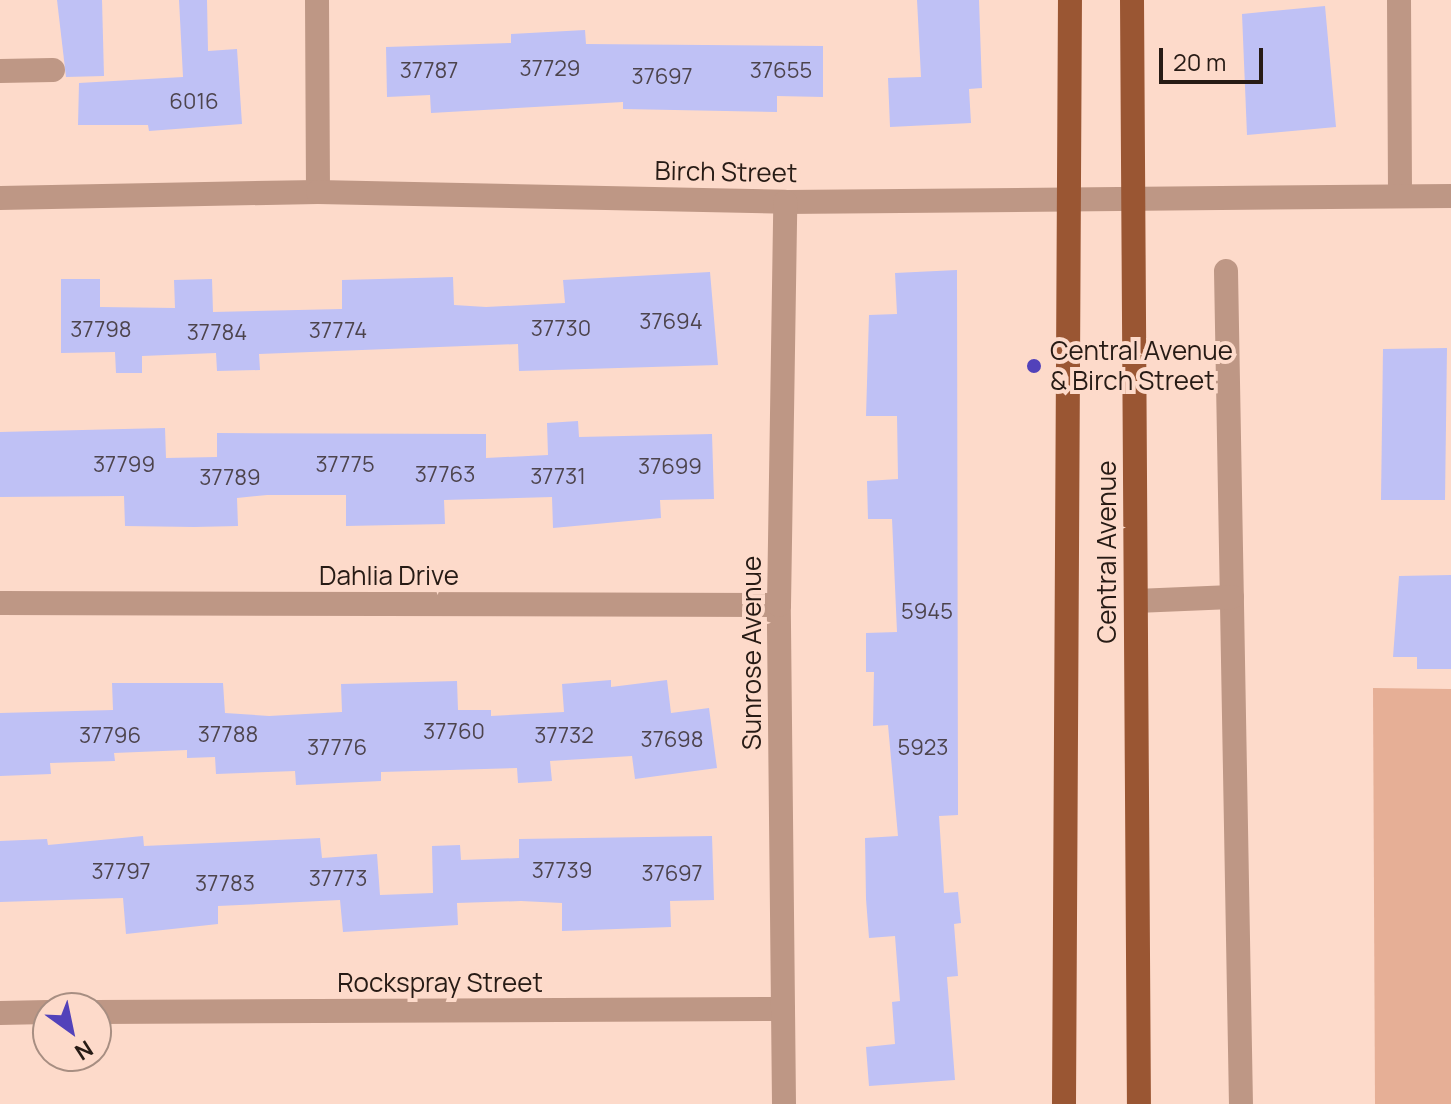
<!DOCTYPE html>
<style>
body{margin:0}
#map{position:relative;width:1451px;height:1104px;overflow:hidden;background:#fddaca;font-family:Manrope,sans-serif}
div>[style]{position:absolute}
[style*='--x']{left:calc(var(--x)*1px);top:calc(var(--y)*1px);width:calc(var(--w)*1px);rotate:calc(var(--a)*1deg)}
.green>*{inset:0;background:#e6af96}
.building>*{inset:0;background:#bfc1f5}
.minor>*{height:24px;margin:-12px;padding:0 12px;transform-origin:12px;border-radius:12px;background:#be9785}
.major>*{height:24px;margin:-12px;padding:0 12px;transform-origin:12px;border-radius:12px;background:#9a5633}
.dots>*{width:22px;height:22px;translate:-50% -50%;box-sizing:border-box;border:4px solid #fddaca;border-radius:50%}
span{translate:-50% -50%;white-space:nowrap;text-align:center;line-height:1.15;-webkit-text-stroke:8px #fddaca;paint-order:stroke}
.number-label{font-size:22px;color:#4d444d}
.number-label span{-webkit-text-stroke-width:0}
.street-label{font-size:26px;color:#271b15}
.poi-label{font-size:26px;color:#271b15}
.left{translate:0 -50%;text-align:left}
.north{position:absolute;left:32px;top:992px;width:80px;height:80px;box-sizing:border-box;background:#fddaca;border:2px solid #a78e82;border-radius:50%;rotate:147deg;font-size:22px;font-weight:700;line-height:32px;text-align:center;color:#271b15}
.north::after{content:'';display:block;margin:auto;width:28px;height:36px;background:#5242ba;clip-path:polygon(50% 0,100% 100%,50% 72%,0 100%)}
.scale{position:absolute;left:1159px;top:48px;width:104px;height:36px;box-sizing:border-box;border:4px solid #271b15;border-top:0;padding-left:10px;font-size:24px;line-height:28px;white-space:nowrap;color:#271b15;-webkit-text-stroke:6px #fddaca;paint-order:stroke}
</style>
<div id="map">
<div class="green">
<i style="clip-path:polygon(1373px 688px,1451px 689px,1451px 1104px,1375px 1104px)"></i>
</div>
<div class="building">
<i style="clip-path:polygon(57px 0,102px 0,104px 76px,66px 77px)"></i>
<i style="clip-path:polygon(179px 0,207px 0,208px 51px,237px 49px,242px 124px,149px 131px,148px 125px,78px 125px,79px 83px,183px 77px)"></i>
<i style="clip-path:polygon(917px 0,979px 0,982px 88px,969px 89px,971px 123px,890px 127px,888px 78px,921px 77px)"></i>
<i style="clip-path:polygon(1325px 6px,1336px 127px,1247px 135px,1242px 14px)"></i>
<i style="clip-path:polygon(585px 30px,586px 44px,823px 46px,823px 97px,777px 96px,777px 112px,623px 109px,623px 102px,431px 113px,430px 95px,387px 97px,386px 47px,511px 43px,511px 34px)"></i>
<i style="clip-path:polygon(957px 270px,958px 815px,939px 816px,944px 893px,958px 892px,961px 923px,954px 924px,958px 976px,947px 977px,955px 1080px,869px 1086px,866px 1047px,895px 1044px,892px 1002px,900px 1001px,895px 936px,869px 938px,866px 899px,865px 838px,898px 836px,888px 725px,873px 726px,874px 672px,866px 672px,866px 633px,897px 632px,892px 519px,868px 519px,867px 481px,898px 479px,897px 416px,866px 416px,869px 315px,897px 314px,895px 273px)"></i>
<i style="clip-path:polygon(710px 272px,718px 365px,519px 371px,518px 344px,259px 354px,260px 370px,217px 371px,216px 353px,142px 356px,142px 373px,116px 373px,115px 352px,61px 353px,61px 279px,100px 279px,100px 307px,175px 308px,174px 280px,212px 279px,213px 312px,342px 309px,342px 280px,453px 277px,454px 305px,486px 307px,565px 303px,563px 280px)"></i>
<i style="clip-path:polygon(1447px 348px,1445px 500px,1381px 500px,1383px 349px)"></i>
<i style="clip-path:polygon(578px 421px,579px 437px,712px 434px,714px 499px,660px 500px,661px 518px,553px 528px,552px 497px,444px 500px,445px 524px,346px 526px,346px 495px,267px 495px,237px 498px,238px 526px,194px 527px,125px 526px,124px 496px,0 497px,0 432px,165px 428px,166px 458px,217px 457px,217px 433px,486px 434px,486px 458px,548px 455px,547px 423px)"></i>
<i style="clip-path:polygon(1451px 575px,1451px 669px,1417px 669px,1417px 657px,1393px 657px,1399px 576px)"></i>
<i style="clip-path:polygon(611px 680px,611px 687px,667px 680px,671px 713px,709px 708px,717px 768px,635px 779px,632px 756px,550px 761px,552px 781px,518px 783px,517px 768px,381px 772px,381px 781px,296px 785px,295px 771px,216px 774px,215px 757px,187px 758px,187px 750px,114px 753px,115px 761px,50px 763px,51px 774px,0 776px,0 713px,113px 710px,112px 683px,223px 683px,225px 713px,269px 716px,342px 712px,341px 684px,457px 681px,458px 710px,491px 710px,491px 716px,564px 712px,562px 684px)"></i>
<i style="clip-path:polygon(143px 836px,144px 846px,320px 838px,322px 858px,377px 854px,380px 895px,433px 893px,432px 846px,460px 845px,461px 860px,519px 858px,519px 839px,712px 836px,714px 900px,670px 901px,671px 927px,562px 931px,562px 903px,521px 901px,457px 903px,458px 925px,343px 932px,340px 900px,218px 906px,218px 924px,126px 934px,123px 898px,0 902px,0 841px,47px 839px,48px 845px)"></i>
</div>
<div class="minor">
<i style="--x:317;--y:0;--w:192;--a:89.7"></i>
<i style="--x:1399;--y:0;--w:196;--a:89.7"></i>
<i style="--x:0;--y:71;--w:53;--a:-1.1"></i>
<i style="--x:0;--y:198;--w:318;--a:-1.1"></i>
<i style="--x:318;--y:192;--w:467;--a:1.2"></i>
<i style="--x:785;--y:202;--w:666;--a:-0.52"></i>
<i style="--x:1226;--y:271;--w:833;--a:88.97"></i>
<i style="--x:1136;--y:601;--w:96;--a:-2.4"></i>
<i style="--x:0;--y:603;--w:779;--a:0.15"></i>
<i style="--x:96;--y:1012;--w:687;--a:-0.25"></i>
<i style="--x:0;--y:1013;--w:48;--a:-1.2"></i>
<i style="--x:784;--y:1104;--w:499;--a:-90.6"></i>
<i style="--x:779;--y:605;--w:403;--a:-89.1"></i>
</div>
<div class="major">
<i style="--x:1132;--y:0;--w:1104;--a:89.64"></i>
<i style="--x:1064;--y:1104;--w:1104;--a:-89.69"></i>
</div>
<div class="dots">
<i style="left:1034px;top:366px;background:#5242ba"></i>
</div>
<div class="number-label">
<span style="left:550px;top:69px">37729</span>
<span style="left:429px;top:71px">37787</span>
<span style="left:781px;top:71px">37655</span>
<span style="left:662px;top:77px">37697</span>
<span style="left:194px;top:102px">6016</span>
<span style="left:671px;top:322px">37694</span>
<span style="left:561px;top:329px">37730</span>
<span style="left:101px;top:330px">37798</span>
<span style="left:338px;top:331px">37774</span>
<span style="left:217px;top:333px">37784</span>
<span style="left:124px;top:465px">37799</span>
<span style="left:345px;top:465px">37775</span>
<span style="left:670px;top:467px">37699</span>
<span style="left:445px;top:475px">37763</span>
<span style="left:558px;top:477px">37731</span>
<span style="left:230px;top:478px">37789</span>
<span style="left:927px;top:612px">5945</span>
<span style="left:454px;top:732px">37760</span>
<span style="left:228px;top:735px">37788</span>
<span style="left:110px;top:736px">37796</span>
<span style="left:564px;top:736px">37732</span>
<span style="left:672px;top:740px">37698</span>
<span style="left:337px;top:748px">37776</span>
<span style="left:923px;top:748px">5923</span>
<span style="left:562px;top:871px">37739</span>
<span style="left:121px;top:872px">37797</span>
<span style="left:672px;top:874px">37697</span>
<span style="left:338px;top:879px">37773</span>
<span style="left:225px;top:884px">37783</span>
</div>
<div class="street-label">
<span style="left:726px;top:172px;rotate:1deg">Birch Street</span>
<span style="left:1107px;top:552px;rotate:-90deg">Central Avenue</span>
<span style="left:389px;top:576px">Dahlia Drive</span>
<span style="left:752px;top:653px;rotate:-90deg">Sunrose Avenue</span>
<span style="left:440px;top:983px">Rockspray Street</span>
</div>
<div class="poi-label">
<span class="left" style="left:1050px;top:366px">Central Avenue<br>&amp; Birch Street</span>
</div>
<div class="north">N</div>
<div class="scale">20 m</div>
</div>
